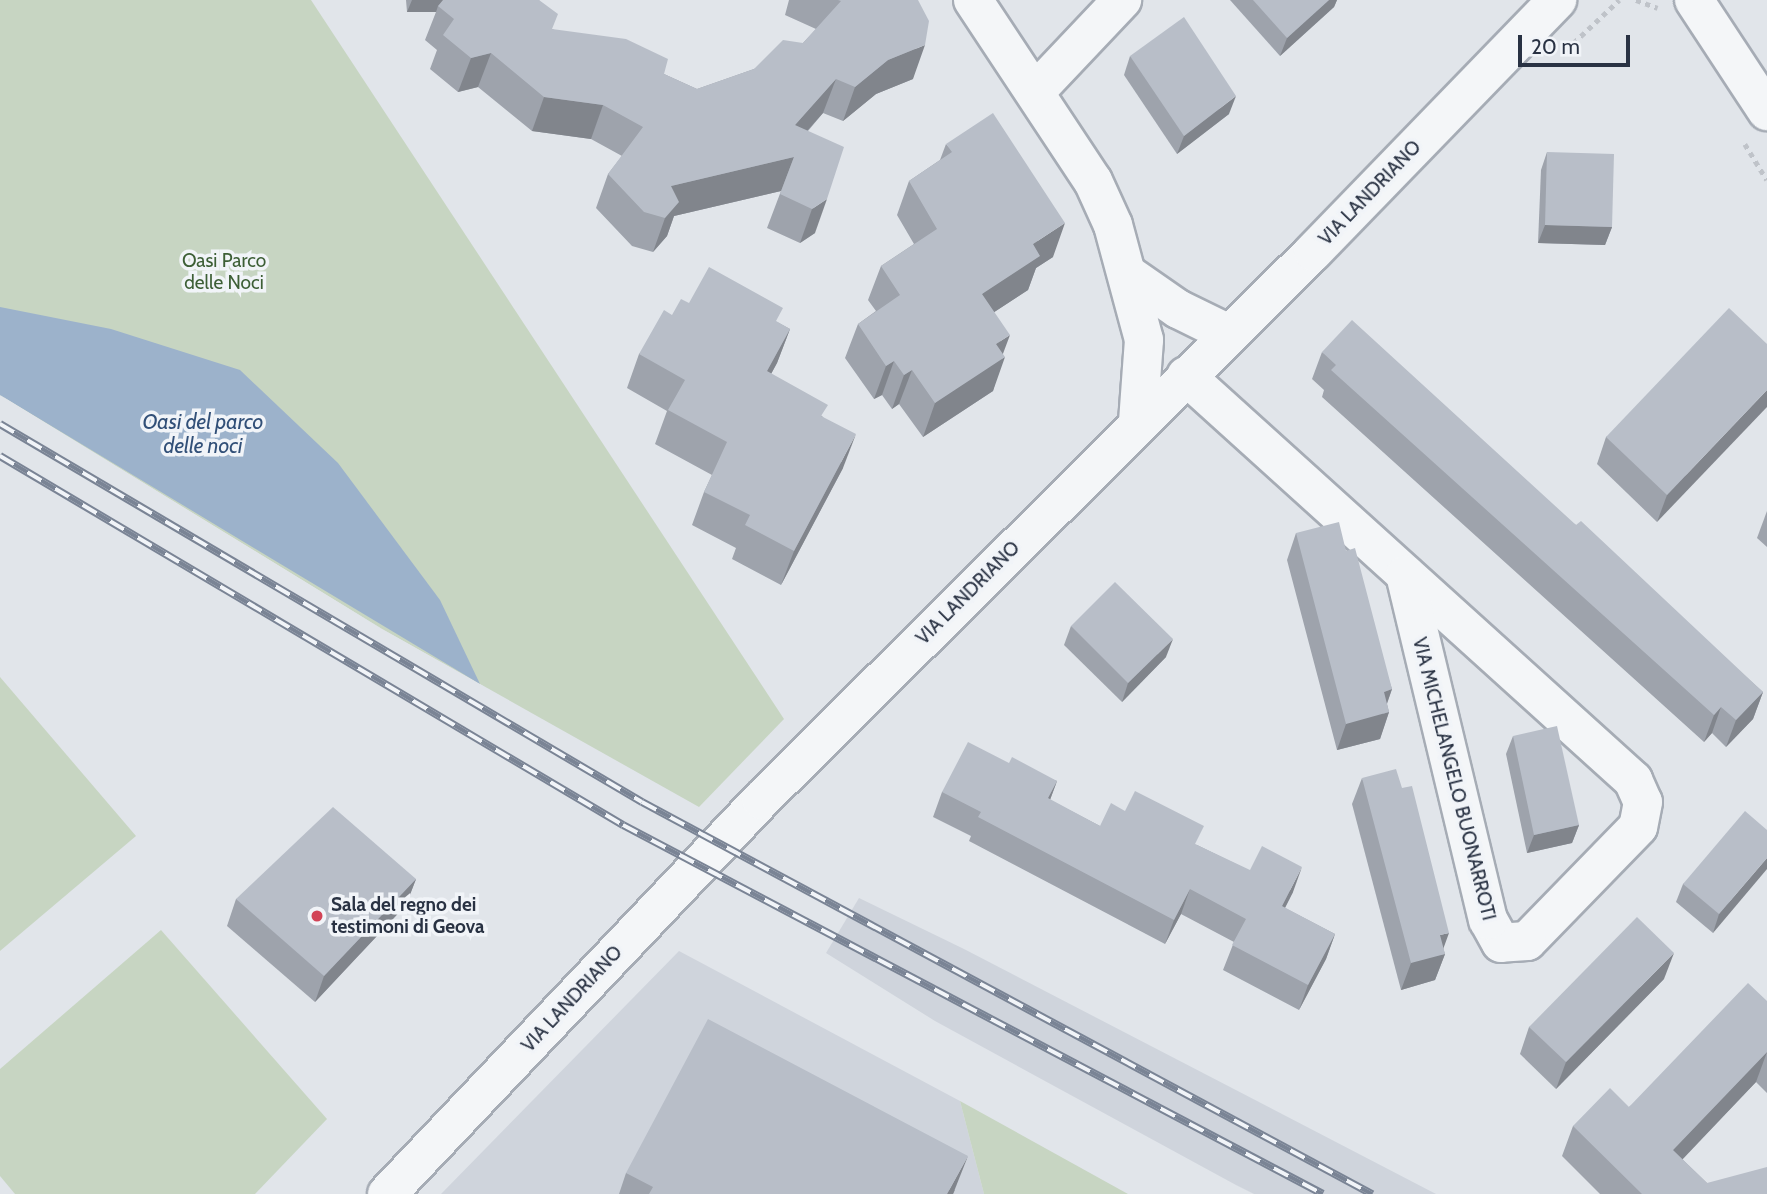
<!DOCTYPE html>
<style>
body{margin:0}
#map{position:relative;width:1767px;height:1194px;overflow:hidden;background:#e1e5ea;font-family:Cabin,sans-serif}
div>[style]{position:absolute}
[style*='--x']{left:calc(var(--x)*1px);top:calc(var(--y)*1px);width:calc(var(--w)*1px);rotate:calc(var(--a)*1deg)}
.built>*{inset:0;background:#cfd4dc}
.green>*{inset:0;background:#c7d5c2}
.water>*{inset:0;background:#9cb2cb}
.pier>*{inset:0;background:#e1e5ea}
.path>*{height:4.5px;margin-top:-2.25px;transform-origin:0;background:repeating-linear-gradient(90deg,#bfc3c9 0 5px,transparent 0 10px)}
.roads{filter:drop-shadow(2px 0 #a6acb5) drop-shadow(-2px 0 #a6acb5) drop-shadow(0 2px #a6acb5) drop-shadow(0 -2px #a6acb5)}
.minor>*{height:38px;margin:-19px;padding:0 19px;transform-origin:19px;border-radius:19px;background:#f4f6f8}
.rail>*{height:8px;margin-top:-4px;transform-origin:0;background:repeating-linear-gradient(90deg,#f1f4f8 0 16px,#7a8495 0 32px);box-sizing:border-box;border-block:2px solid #7a8495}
.wall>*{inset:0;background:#9ea3ac}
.shaded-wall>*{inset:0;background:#81858c}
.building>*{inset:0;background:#b8bec8}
.dots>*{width:19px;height:19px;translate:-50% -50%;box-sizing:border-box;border:4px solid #f1f4f8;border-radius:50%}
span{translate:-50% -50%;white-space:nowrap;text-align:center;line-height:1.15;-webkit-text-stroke:7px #f1f4f8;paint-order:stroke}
.street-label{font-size:19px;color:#293243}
.park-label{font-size:19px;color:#3d5f36}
.poi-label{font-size:19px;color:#293243;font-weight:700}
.left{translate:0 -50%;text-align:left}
.water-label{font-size:21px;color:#325078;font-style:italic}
.scale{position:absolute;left:1518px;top:35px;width:112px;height:32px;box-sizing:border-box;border:4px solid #293243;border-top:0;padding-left:9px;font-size:21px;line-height:24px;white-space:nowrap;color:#293243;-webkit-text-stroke:5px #f1f4f8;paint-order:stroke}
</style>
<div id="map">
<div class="built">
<i style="clip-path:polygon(859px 898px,964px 949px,1436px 1194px,1254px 1194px,1236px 1185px,935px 1021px,826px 953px)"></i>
<i style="clip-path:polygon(679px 951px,960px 1101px,984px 1194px,441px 1194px)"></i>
</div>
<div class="green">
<i style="clip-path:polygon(0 0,311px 0,784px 719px,699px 807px,382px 629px,0 395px)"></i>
<i style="clip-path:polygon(0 677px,136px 836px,0 951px)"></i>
<i style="clip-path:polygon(161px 930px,327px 1119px,255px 1194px,15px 1194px,0 1176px,0 1069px)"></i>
<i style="clip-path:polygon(960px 1101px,1128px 1194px,984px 1194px)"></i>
</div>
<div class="water">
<i style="clip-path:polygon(0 307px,111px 329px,240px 370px,338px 463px,440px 600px,480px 684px,0 395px)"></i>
</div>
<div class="pier">
<i style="clip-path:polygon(0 395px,382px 629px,483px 686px,478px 687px,40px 424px)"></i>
</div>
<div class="path">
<i style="--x:1636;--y:0;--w:23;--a:20"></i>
<i style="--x:1566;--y:50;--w:73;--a:-43.3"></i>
<i style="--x:1745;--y:144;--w:42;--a:58.6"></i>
</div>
<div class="roads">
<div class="minor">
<i style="--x:973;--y:0;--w:217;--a:56.5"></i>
<i style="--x:1093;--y:181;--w:48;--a:65.6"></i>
<i style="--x:1113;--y:225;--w:119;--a:74.9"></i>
<i style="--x:1144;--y:340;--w:82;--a:94.2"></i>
<i style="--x:1694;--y:0;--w:133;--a:56.7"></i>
<i style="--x:1035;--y:92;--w:127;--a:-46.6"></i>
<i style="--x:1129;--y:275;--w:60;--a:34.8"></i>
<i style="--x:1178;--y:309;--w:57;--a:26.1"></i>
<i style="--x:1186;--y:376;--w:603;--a:42.11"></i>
<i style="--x:1633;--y:780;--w:24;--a:66"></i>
<i style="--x:1643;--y:802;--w:25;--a:101"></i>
<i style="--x:1638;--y:827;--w:159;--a:134.2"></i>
<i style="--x:1527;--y:941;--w:26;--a:176"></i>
<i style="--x:1501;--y:943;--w:26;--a:-119"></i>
<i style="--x:1488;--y:920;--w:355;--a:-103.5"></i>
<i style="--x:387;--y:1194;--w:543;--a:-46.49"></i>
<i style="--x:761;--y:800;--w:778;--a:-44.79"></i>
<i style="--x:1313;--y:252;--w:351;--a:-45.9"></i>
</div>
</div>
<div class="rail">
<i style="--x:0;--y:424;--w:745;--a:30.49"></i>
<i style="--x:642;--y:802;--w:829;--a:28.24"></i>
<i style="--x:0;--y:456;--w:724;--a:30.64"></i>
<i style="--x:623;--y:825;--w:791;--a:27.8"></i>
</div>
<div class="wall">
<i style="clip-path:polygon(406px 0,539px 0,552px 29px,664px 74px,697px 89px,754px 69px,803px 43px,816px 29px,785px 15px,789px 0,918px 0,913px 79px,876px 94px,843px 121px,823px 113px,808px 131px,815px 233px,800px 243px,767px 228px,781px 191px,674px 216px,667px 236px,653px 252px,632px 246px,596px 208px,608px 174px,622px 156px,591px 139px,532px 131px,478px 87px,458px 92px,430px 69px,437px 50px,425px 40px,436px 12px,407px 12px)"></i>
<i style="clip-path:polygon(1230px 0,1337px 0,1334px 7px,1280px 56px)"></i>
<i style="clip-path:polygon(1130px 56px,1229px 114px,1177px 154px,1124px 75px)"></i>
<i style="clip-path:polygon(946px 144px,1053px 257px,1036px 268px,1028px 290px,994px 312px,1003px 354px,993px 391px,923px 437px,899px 404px,892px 409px,882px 395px,874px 399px,845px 358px,858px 324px,876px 311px,868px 300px,881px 266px,914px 244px,897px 215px,909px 181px,940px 160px)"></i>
<i style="clip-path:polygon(1547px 152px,1612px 227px,1605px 245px,1538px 243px,1541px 170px)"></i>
<i style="clip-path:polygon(689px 303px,777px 322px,790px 329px,777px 363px,771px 374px,823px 417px,843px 468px,781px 585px,732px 559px,736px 548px,692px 525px,704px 492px,712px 475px,655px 444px,667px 411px,627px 388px,639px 354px)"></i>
<i style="clip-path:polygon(1767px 344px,1657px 522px,1597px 464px,1606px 437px)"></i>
<i style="clip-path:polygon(1322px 352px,1576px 525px,1763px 692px,1753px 719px,1726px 747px,1712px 733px,1704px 742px,1322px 397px,1324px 390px,1312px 379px)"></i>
<i style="clip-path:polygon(1767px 511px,1767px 547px,1757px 538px)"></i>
<i style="clip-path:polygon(1296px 533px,1346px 551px,1392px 689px,1387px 704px,1389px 712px,1380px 739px,1337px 750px,1287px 560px)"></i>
<i style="clip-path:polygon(1071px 626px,1166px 657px,1122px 702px,1064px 645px)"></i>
<i style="clip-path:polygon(1513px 736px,1579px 825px,1572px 843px,1527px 853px,1506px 754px)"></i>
<i style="clip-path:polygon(1009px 763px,1057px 781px,1050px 800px,1100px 826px,1197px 845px,1293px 892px,1285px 908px,1335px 934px,1326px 959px,1299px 1010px,1223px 970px,1234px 942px,1181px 914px,1165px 944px,969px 841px,971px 836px,933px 817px,942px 792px)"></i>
<i style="clip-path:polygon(1362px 778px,1443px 948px,1445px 954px,1435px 980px,1401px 990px,1352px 804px)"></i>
<i style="clip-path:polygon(1767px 830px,1713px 933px,1676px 902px,1683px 884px)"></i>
<i style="clip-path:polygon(416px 879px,406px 905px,315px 1002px,227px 926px,236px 899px)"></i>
<i style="clip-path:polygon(1664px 979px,1556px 1089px,1520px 1054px,1529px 1027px)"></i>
<i style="clip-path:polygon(1767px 1001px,1767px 1093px,1756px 1082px,1682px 1159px,1707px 1183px,1767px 1194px,1600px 1194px,1562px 1156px,1573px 1126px,1629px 1107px)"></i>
<i style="clip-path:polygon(626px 1173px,955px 1190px,953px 1194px,619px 1194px)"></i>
</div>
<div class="shaded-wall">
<i style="clip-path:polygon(412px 0,452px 0,438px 6px,436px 12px,407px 12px)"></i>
<i style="clip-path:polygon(1329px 0,1337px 0,1334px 7px,1280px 56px,1287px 38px)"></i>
<i style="clip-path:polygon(925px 45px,913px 79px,876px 94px,843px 121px,855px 87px,888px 60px)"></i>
<i style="clip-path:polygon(491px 53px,478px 87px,458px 92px,471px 58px)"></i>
<i style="clip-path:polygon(836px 79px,823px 113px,782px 159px,795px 125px)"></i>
<i style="clip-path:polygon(1236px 96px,1229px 114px,1177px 154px,1184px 136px)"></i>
<i style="clip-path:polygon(544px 97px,603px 105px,591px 139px,532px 131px)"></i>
<i style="clip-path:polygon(794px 157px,781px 191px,674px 216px,667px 236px,653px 252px,665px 218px,671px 186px)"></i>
<i style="clip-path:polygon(827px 199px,815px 233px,800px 243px,812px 209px)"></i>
<i style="clip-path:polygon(1065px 223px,1053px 257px,1036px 268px,1028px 290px,970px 328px,982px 294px,1033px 244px)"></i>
<i style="clip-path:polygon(1545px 225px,1612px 227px,1605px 245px,1538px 243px)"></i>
<i style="clip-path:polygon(790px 329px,777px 363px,754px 405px,767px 371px)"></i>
<i style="clip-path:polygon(1010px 335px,1001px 359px,1005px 357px,993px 391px,923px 437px,935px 403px,996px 344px)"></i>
<i style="clip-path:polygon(894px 361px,882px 395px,874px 399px,886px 366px)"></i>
<i style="clip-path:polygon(912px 370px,899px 404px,892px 409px,904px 375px)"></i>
<i style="clip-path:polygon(1767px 390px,1767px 407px,1657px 522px,1667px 495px)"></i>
<i style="clip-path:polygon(856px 434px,843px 468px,781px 585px,794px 551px)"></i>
<i style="clip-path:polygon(1173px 639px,1166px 657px,1122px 702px,1128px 683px)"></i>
<i style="clip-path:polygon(1392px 689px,1383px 714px,1389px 712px,1380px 739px,1337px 750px,1346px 724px,1384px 692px)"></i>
<i style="clip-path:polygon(1763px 692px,1753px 719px,1726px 747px,1736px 720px)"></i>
<i style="clip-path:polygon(1721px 707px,1712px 733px,1704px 742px,1714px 715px)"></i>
<i style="clip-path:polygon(1057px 781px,1048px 805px,1048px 798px)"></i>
<i style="clip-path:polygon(1579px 825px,1572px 843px,1527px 853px,1534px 835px)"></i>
<i style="clip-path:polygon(1767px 858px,1767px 869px,1713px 933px,1719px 914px)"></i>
<i style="clip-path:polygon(1302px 867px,1293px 892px,1273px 931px,1282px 906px)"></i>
<i style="clip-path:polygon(416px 879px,406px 905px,315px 1002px,324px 976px)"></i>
<i style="clip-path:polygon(1190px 889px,1181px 914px,1165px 944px,1174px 920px)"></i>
<i style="clip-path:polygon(1449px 933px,1441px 955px,1445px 954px,1435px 980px,1401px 990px,1411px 963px,1440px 935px)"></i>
<i style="clip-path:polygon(1335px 934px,1326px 959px,1299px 1010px,1308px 985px)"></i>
<i style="clip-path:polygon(1674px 953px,1664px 979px,1556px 1089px,1566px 1062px)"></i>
<i style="clip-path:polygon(1767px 1052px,1756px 1082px,1662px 1181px,1673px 1150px)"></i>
<i style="clip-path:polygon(968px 1156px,953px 1194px,947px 1194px)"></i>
</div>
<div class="building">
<i style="clip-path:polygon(443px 0,539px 0,558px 14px,552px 29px,626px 39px,668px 59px,664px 74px,697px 89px,754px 69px,783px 40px,803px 43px,841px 1px,838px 0,918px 0,929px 21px,925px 45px,888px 60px,855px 87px,836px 79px,795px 125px,844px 147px,827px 199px,812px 209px,780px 194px,794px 157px,671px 186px,679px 202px,665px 218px,644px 212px,608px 174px,643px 127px,603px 105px,544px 97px,491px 53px,471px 58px,443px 35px,454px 19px,438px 6px)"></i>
<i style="clip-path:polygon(1253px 0,1329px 0,1287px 38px)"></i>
<i style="clip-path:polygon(1184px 17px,1236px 96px,1184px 136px,1130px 56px)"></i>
<i style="clip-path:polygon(993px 113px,1065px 223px,1033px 244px,1040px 256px,982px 294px,1010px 335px,996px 344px,1005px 357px,935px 403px,912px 370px,904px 375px,894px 361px,886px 366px,858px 324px,900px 295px,881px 266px,937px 229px,909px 181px,952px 152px,946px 144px)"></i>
<i style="clip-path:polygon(1547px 152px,1614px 154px,1612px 227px,1545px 225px)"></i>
<i style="clip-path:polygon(709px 267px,783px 308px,776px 321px,790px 329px,767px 371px,828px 405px,821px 416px,856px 434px,794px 551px,745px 525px,750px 515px,704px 492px,727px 442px,668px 410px,685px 380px,639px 354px,664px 310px,672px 315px,681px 299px,689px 303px)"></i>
<i style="clip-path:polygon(1729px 308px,1767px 344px,1767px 390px,1667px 495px,1606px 437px)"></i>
<i style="clip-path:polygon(1352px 320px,1576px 525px,1581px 521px,1763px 692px,1736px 720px,1721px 707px,1714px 715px,1331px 370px,1336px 365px,1322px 352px)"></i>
<i style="clip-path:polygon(1339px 522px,1346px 551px,1355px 548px,1392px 689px,1384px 692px,1389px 712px,1346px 724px,1296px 533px)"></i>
<i style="clip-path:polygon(1115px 582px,1173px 639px,1128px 683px,1071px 626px)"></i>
<i style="clip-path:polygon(1557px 726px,1579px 825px,1534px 835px,1513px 736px)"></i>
<i style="clip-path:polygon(968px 742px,1009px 763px,1012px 757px,1057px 781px,1048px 798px,1100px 826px,1111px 803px,1125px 811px,1135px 791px,1204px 826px,1195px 844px,1250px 870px,1262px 846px,1302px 867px,1282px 906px,1335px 934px,1308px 985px,1232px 945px,1246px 919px,1190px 889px,1174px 920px,978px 817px,981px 812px,942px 792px)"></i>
<i style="clip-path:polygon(1396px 769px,1402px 788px,1412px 786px,1449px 933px,1440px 935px,1445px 954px,1411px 963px,1362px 778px)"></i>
<i style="clip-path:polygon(333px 807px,416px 879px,324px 976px,236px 899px)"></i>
<i style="clip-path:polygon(1745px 811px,1767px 830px,1767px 858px,1719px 914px,1683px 884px)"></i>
<i style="clip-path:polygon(1637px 917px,1674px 953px,1566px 1062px,1529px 1027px)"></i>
<i style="clip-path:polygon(1748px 983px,1767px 1001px,1767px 1052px,1673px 1150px,1707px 1183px,1767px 1167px,1767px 1194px,1642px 1194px,1573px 1126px,1610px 1088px,1629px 1107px)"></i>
<i style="clip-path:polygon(708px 1019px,968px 1156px,947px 1194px,649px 1194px,653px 1187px,626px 1173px)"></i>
</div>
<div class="dots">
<i style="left:317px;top:916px;background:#d24356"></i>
</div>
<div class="street-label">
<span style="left:1370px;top:193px;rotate:-46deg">VIA LANDRIANO</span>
<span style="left:968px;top:593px;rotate:-45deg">VIA LANDRIANO</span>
<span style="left:1454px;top:779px;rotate:76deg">VIA MICHELANGELO BUONARROTI</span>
<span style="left:572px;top:999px;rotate:-47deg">VIA LANDRIANO</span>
</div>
<div class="park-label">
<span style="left:224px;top:272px">Oasi Parco<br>delle Noci</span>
</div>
<div class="poi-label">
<span class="left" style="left:331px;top:916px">Sala del regno dei<br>testimoni di Geova</span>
</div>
<div class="water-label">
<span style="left:203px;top:434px">Oasi del parco<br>delle noci</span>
</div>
<div class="scale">20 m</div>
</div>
